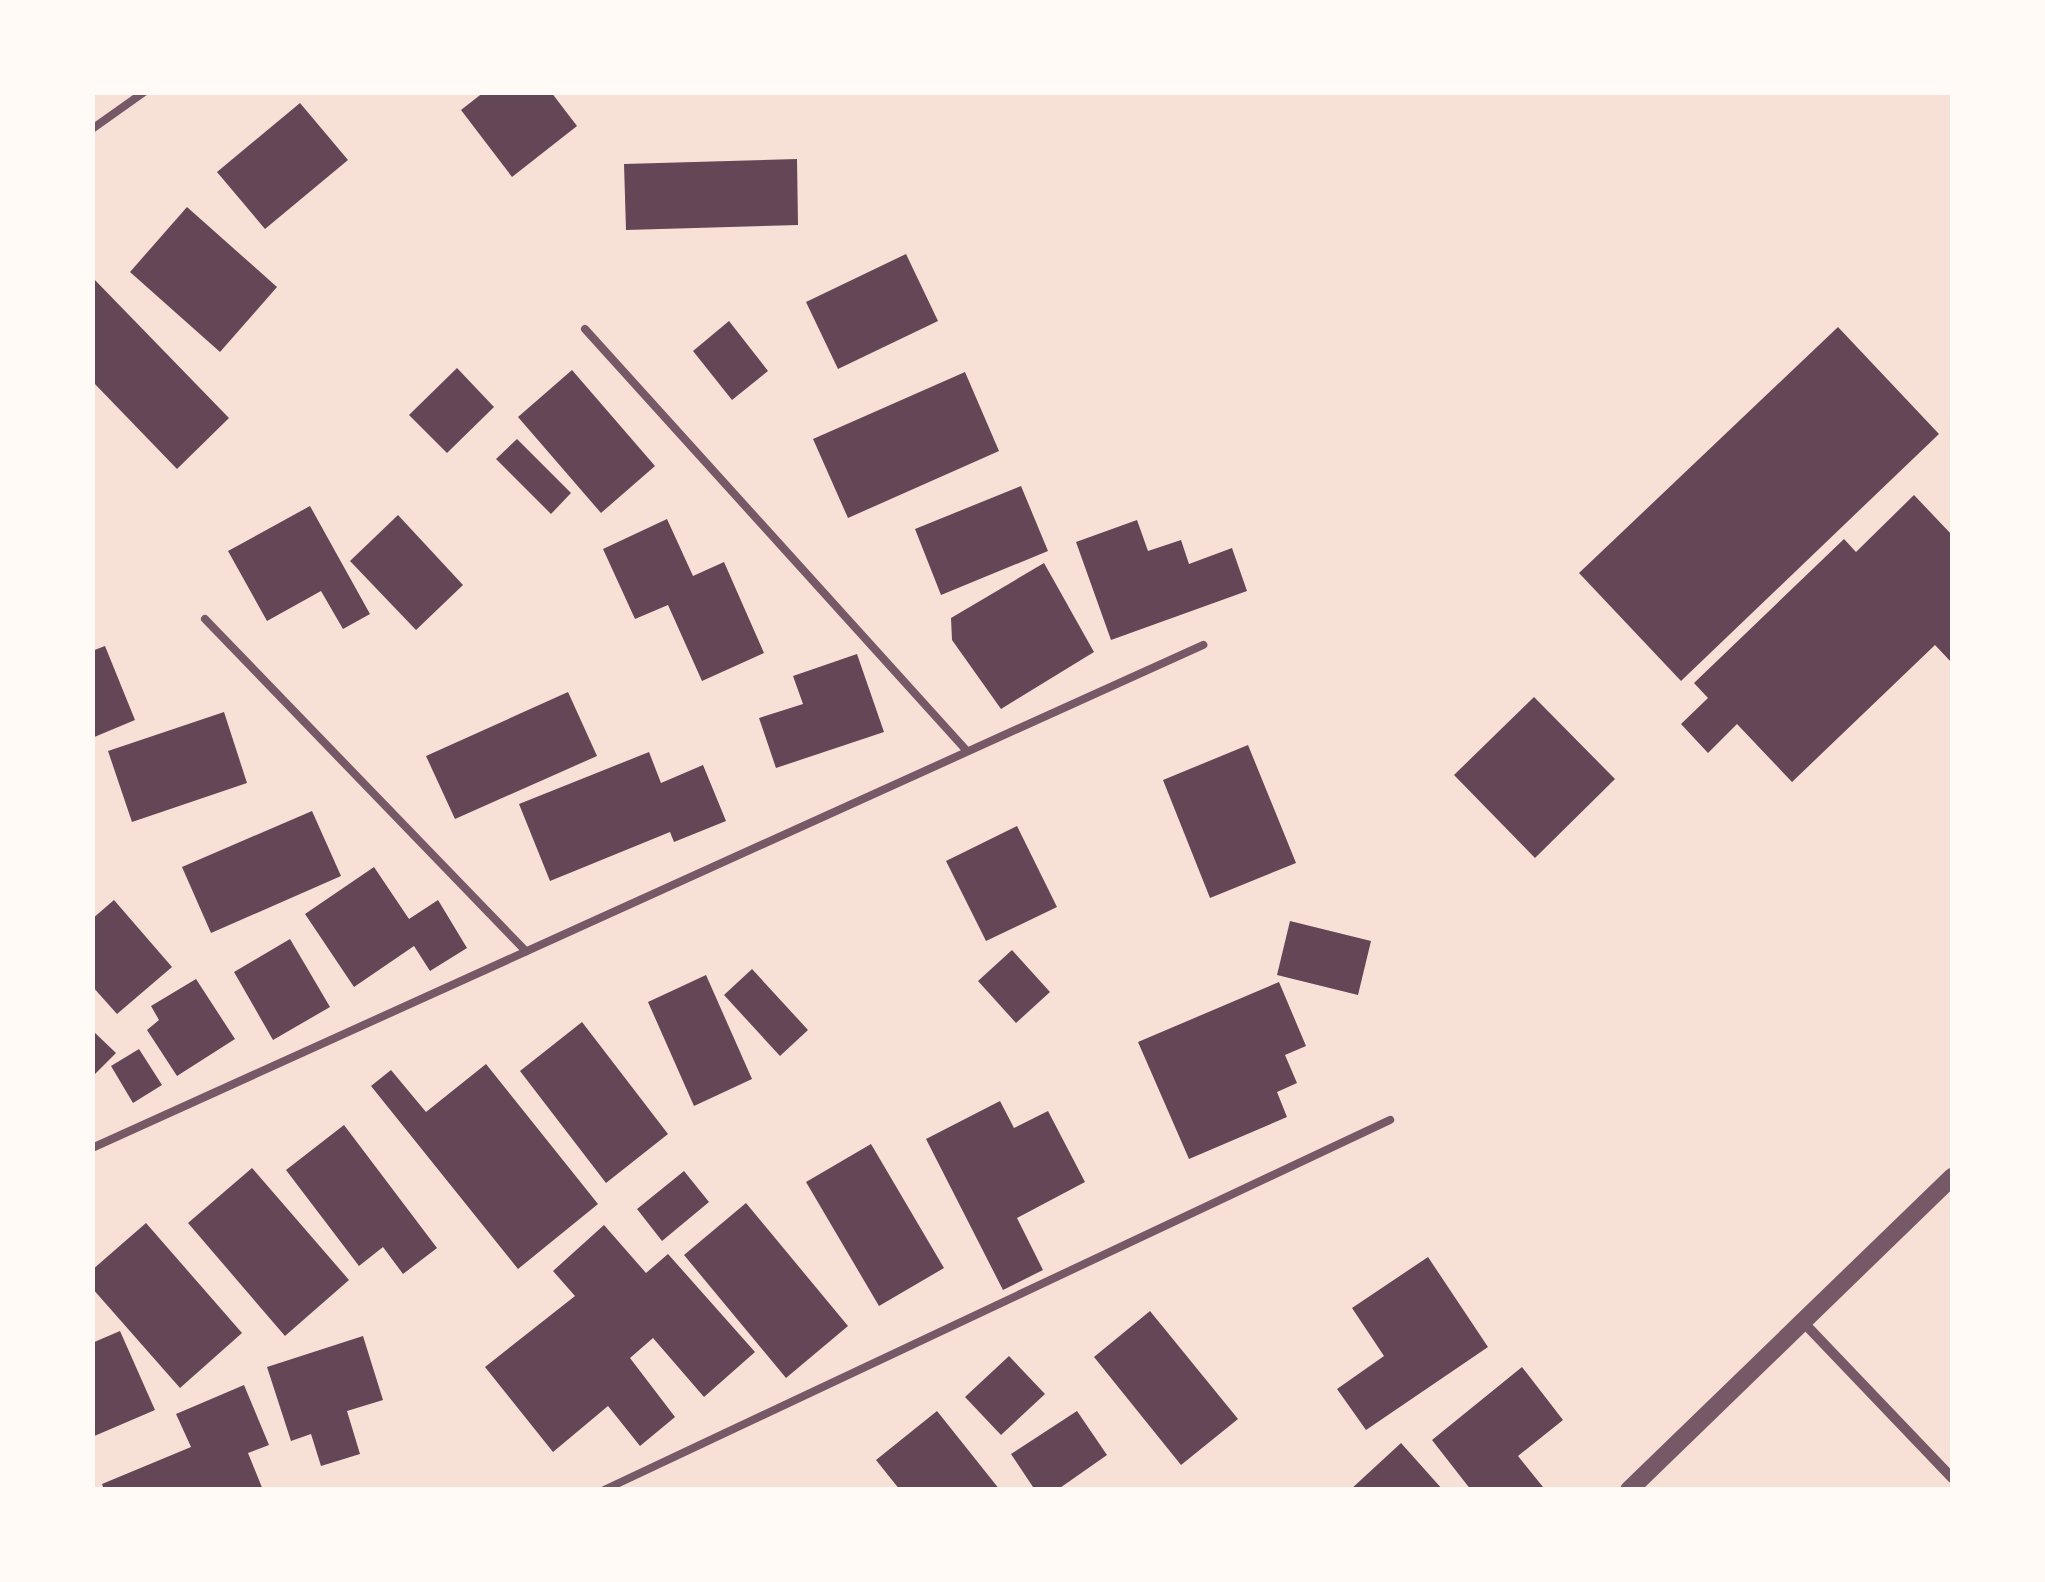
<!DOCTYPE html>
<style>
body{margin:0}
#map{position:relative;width:2045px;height:1582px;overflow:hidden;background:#f7e1d7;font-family:"Exo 2",sans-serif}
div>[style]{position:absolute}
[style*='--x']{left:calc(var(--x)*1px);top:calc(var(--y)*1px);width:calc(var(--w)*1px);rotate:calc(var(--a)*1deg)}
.building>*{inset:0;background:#644757}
.service>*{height:8px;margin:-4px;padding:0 4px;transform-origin:4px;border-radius:4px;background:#755966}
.minor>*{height:10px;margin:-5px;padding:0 5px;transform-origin:5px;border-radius:5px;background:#755966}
.tertiary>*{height:18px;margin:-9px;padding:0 9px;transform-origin:9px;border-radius:9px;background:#755966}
span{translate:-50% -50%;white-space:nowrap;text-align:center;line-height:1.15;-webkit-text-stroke:9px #fffaf5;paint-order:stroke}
.frame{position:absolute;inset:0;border:95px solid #fffaf5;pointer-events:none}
</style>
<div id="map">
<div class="building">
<i style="clip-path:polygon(484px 92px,551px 92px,577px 126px,512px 177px,461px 110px)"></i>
<i style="clip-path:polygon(300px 103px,348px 160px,265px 229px,217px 172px)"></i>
<i style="clip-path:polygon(797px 159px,798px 225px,626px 230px,624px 164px)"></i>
<i style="clip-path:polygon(187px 207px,277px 287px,220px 352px,130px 272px)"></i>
<i style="clip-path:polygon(906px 254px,938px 321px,838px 369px,806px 302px)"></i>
<i style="clip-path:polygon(92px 277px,229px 418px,177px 469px,92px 381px)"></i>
<i style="clip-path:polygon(729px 321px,768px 371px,732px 400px,693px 351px)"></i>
<i style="clip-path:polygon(1838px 327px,1939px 434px,1681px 681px,1579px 573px)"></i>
<i style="clip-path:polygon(457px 368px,494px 407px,447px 453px,409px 415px)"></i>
<i style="clip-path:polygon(572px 370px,655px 466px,601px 513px,518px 417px)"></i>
<i style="clip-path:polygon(965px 372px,999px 451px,848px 518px,813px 439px)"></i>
<i style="clip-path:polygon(517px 439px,571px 493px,551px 514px,496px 459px)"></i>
<i style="clip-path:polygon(1021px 486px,1048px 551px,941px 595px,915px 529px)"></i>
<i style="clip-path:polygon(1914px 495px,1952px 535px,1952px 663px,1935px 645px,1792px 782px,1737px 724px,1708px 753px,1681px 724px,1708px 698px,1694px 683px,1844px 539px,1856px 552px)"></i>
<i style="clip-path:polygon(310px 506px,370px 614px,343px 629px,321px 591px,267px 621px,228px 551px)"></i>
<i style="clip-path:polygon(398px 515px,463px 585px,416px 630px,350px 561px)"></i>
<i style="clip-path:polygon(667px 519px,693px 576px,724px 562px,764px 653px,702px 681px,668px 605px,635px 619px,603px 549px)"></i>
<i style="clip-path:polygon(1137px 520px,1148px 551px,1181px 540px,1189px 564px,1232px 548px,1247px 591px,1111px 640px,1076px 542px)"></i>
<i style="clip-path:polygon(1044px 563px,1094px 652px,1001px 709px,952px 640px,951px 618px)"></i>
<i style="clip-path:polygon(105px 646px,135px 720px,92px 738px,92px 651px)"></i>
<i style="clip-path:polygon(857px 654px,884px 732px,776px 768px,759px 718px,803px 704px,793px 676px)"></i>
<i style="clip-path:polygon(568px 692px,597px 756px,455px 819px,426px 756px)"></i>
<i style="clip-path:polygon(1534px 697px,1615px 779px,1535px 858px,1454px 775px)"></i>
<i style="clip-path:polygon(224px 712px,247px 783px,132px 822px,108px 751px)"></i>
<i style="clip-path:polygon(1248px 745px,1296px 863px,1210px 898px,1163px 780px)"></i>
<i style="clip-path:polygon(649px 752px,661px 783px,703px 765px,726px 821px,674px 842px,670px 832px,550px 881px,519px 804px)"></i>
<i style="clip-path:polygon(312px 811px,341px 876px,211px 933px,182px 867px)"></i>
<i style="clip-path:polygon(1017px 826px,1057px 907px,986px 941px,946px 861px)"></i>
<i style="clip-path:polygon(374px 867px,409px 919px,438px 900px,467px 948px,430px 971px,414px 946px,354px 987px,305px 914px)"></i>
<i style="clip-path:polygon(114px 900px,172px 967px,117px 1014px,92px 986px,92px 919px)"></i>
<i style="clip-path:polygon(1290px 921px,1371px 941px,1358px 995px,1277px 975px)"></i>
<i style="clip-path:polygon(290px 939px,330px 1007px,273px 1040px,234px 972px)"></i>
<i style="clip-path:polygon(1012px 950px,1050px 992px,1016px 1023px,978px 981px)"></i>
<i style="clip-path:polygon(752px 969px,808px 1030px,780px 1056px,724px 995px)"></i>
<i style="clip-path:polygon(706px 975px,752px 1079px,694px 1106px,648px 1002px)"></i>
<i style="clip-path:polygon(196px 979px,235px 1039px,177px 1076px,147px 1030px,159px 1020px,151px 1006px)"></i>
<i style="clip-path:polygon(1279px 982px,1306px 1046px,1285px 1055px,1297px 1083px,1277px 1092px,1287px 1117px,1189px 1159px,1138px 1042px)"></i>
<i style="clip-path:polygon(582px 1022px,668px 1134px,606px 1183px,520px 1071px)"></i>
<i style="clip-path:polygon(92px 1030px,116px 1053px,92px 1077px)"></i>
<i style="clip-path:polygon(139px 1049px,162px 1085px,133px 1103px,111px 1066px)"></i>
<i style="clip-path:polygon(486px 1064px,598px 1204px,518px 1269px,371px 1086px,391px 1070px,426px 1112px)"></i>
<i style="clip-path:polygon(1000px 1101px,1014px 1128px,1048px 1111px,1085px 1182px,1017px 1218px,1043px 1270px,1003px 1290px,926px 1139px)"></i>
<i style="clip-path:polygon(344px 1125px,437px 1248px,403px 1274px,383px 1247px,359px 1266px,286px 1170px)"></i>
<i style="clip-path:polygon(871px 1144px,944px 1268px,879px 1306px,806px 1182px)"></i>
<i style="clip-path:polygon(252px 1168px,349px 1280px,285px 1336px,188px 1223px)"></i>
<i style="clip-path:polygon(684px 1171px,709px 1202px,662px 1241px,637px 1209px)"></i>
<i style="clip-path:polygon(746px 1203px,848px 1326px,786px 1378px,684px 1255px)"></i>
<i style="clip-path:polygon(146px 1223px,242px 1333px,180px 1388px,92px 1288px,92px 1270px)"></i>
<i style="clip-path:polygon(604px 1225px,646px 1273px,668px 1254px,755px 1352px,704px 1397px,653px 1338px,630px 1358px,675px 1417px,640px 1446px,608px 1406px,553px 1452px,485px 1367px,575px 1296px,553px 1271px)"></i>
<i style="clip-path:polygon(1428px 1257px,1488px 1347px,1366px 1430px,1337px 1389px,1384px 1356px,1352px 1308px)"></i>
<i style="clip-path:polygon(1150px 1311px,1238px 1419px,1181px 1465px,1094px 1357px)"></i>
<i style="clip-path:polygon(120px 1331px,155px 1410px,92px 1437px,92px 1343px)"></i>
<i style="clip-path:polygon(363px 1336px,383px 1400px,347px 1411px,360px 1454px,321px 1466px,311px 1434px,291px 1441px,267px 1367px)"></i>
<i style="clip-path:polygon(1009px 1356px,1045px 1394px,1001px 1435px,965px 1397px)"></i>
<i style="clip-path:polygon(1522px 1367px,1563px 1420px,1518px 1456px,1543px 1487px,1471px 1490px,1432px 1440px)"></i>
<i style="clip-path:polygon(244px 1385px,269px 1445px,248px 1453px,263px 1490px,104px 1490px,102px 1484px,191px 1447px,176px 1414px)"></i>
<i style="clip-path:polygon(937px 1411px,1000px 1490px,900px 1490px,876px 1460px)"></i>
<i style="clip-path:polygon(1077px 1411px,1107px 1455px,1057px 1490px,1035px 1490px,1011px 1454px)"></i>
<i style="clip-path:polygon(1401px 1443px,1443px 1490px,1350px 1490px)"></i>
</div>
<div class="service">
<i style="--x:92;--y:129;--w:64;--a:-35.4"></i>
<i style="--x:585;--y:329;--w:569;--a:47.85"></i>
<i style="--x:205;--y:619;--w:462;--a:46"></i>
<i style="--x:92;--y:1148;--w:1220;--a:-24.36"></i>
<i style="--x:604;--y:1490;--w:869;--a:-25.21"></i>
</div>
<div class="minor">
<i style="--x:1805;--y:1324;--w:213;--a:46.3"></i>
</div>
<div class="tertiary">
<i style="--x:1629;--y:1490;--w:450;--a:-44.1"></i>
</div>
<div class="frame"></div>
</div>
